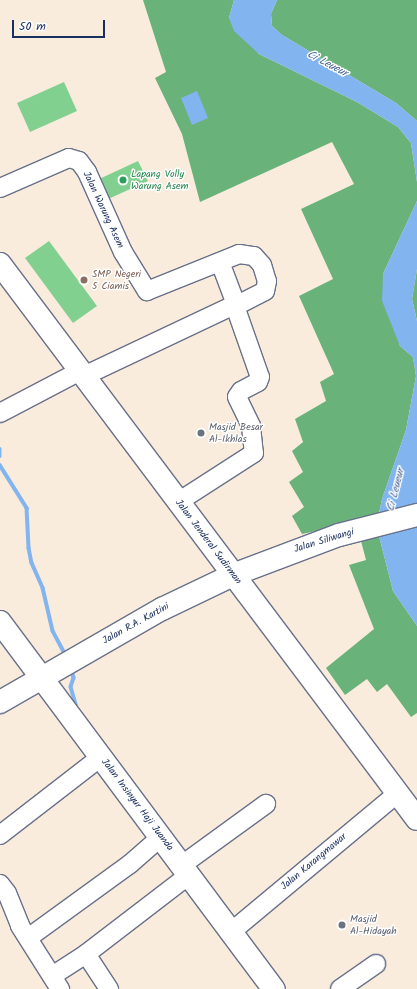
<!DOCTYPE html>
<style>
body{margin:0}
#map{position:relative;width:417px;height:989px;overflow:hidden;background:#f9ecdc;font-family:Kalam,sans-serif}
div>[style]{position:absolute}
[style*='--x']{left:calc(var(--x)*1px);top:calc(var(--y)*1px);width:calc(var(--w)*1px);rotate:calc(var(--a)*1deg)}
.green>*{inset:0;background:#82d090}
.forest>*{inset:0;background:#69b27a}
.water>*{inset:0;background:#82b4ef}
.stream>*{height:3.5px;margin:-1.75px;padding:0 1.75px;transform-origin:1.75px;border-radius:1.75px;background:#82b4ef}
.roads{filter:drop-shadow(1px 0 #69718a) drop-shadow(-1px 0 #69718a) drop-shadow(0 1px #69718a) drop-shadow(0 -1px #69718a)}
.minor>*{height:18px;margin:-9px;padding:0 9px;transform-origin:9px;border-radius:9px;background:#fff}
.major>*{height:22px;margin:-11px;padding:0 11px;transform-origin:11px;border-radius:11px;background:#fff}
.highway>*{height:22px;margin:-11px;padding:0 11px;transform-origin:11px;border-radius:11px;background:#fff}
.dots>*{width:11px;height:11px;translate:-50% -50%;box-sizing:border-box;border:2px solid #fff;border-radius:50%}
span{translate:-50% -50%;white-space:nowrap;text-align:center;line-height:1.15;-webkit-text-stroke:3px #fff;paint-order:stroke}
.leisure-label{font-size:10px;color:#27864d}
.left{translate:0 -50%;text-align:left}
.street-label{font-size:10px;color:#1b2f5e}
.education-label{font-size:10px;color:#785e54}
.worship-label{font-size:10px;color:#5b616d}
.water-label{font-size:11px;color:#3f5e91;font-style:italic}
.scale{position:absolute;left:12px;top:20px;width:93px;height:18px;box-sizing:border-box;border:2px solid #1b2f5e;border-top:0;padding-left:5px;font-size:12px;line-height:14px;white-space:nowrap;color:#1b2f5e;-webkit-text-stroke:3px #fff;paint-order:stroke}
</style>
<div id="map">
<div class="green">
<i style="clip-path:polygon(64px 82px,77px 111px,30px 132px,17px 103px)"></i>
<i style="clip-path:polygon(138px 161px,148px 181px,106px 200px,97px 180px)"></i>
<i style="clip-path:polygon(49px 241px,97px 306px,73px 323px,25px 258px)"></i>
</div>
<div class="forest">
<i style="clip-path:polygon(143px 0,234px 0,229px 18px,259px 54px,357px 102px,398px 127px,411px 143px,417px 182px,417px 201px,383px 274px,400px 346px,413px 357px,416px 376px,406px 430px,382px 499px,378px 518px,302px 534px,292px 516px,304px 507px,289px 482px,303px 472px,292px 451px,303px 442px,295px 419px,326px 401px,320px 382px,334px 374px,299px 296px,333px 279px,301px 209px,354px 184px,332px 142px,200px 202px,182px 134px,155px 78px,166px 72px)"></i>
<i style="clip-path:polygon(277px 0,417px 0,417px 121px,396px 103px,282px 35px,272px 26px,271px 14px)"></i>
<i style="clip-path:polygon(417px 269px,417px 321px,412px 299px)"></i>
<i style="clip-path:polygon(379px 536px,393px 591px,417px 626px,417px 713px,411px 717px,387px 684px,377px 692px,367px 679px,345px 695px,326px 668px,374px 629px,349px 565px,366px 560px,361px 541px)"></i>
</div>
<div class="water">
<i style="clip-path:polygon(234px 0,277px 0,271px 14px,272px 26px,282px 35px,396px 103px,417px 121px,417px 182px,411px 143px,398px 127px,357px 102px,259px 54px,234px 31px,229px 18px)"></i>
<i style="clip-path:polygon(197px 91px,208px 118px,192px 125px,181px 98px)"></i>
<i style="clip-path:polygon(417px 201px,417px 269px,412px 299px,417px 321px,417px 626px,393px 591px,379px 536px,378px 518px,382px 499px,406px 430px,416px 376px,413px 357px,400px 346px,382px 301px,383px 274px)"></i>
</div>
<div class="stream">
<i style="--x:0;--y:449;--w:7;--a:90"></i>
<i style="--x:0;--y:465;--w:51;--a:57.9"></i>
<i style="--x:27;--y:508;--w:40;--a:87.1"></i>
<i style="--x:29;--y:548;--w:15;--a:79"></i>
<i style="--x:32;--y:563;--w:27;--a:66"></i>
<i style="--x:43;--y:588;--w:44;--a:76.9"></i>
<i style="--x:53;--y:631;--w:24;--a:62"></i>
<i style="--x:73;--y:674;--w:4;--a:76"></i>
<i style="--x:74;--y:678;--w:9;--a:108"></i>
<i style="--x:71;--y:687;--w:19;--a:74"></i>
</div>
<div class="roads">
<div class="minor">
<i style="--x:0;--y:188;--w:75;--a:-23.5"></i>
<i style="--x:69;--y:158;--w:10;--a:17"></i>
<i style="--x:79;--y:161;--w:14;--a:54"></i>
<i style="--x:87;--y:172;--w:88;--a:65.8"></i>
<i style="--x:123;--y:252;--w:46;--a:58.4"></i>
<i style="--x:147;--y:291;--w:99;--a:-21.9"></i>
<i style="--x:239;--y:254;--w:15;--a:8"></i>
<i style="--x:254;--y:256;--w:12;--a:48"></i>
<i style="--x:262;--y:265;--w:17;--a:73"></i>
<i style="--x:267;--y:281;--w:10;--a:101"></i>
<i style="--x:265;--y:291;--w:30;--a:153"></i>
<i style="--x:238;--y:305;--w:4;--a:117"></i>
<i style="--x:236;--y:309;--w:72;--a:70.6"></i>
<i style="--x:260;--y:377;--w:5;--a:112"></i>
<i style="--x:258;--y:382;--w:19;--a:152"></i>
<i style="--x:241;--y:391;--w:7;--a:124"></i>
<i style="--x:237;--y:397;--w:32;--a:64"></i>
<i style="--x:251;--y:426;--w:27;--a:84"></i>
<i style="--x:254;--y:453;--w:90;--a:147.2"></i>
<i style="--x:84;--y:376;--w:164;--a:-25.3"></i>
<i style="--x:232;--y:306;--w:5;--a:11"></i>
<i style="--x:237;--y:307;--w:48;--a:-110.7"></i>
<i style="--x:0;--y:413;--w:90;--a:-27.7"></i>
<i style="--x:0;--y:835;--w:128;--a:-37.7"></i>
<i style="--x:182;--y:865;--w:104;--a:-36"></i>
<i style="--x:0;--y:884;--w:11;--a:52"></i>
<i style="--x:7;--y:893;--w:35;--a:68"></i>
<i style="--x:20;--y:926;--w:75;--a:57.6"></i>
<i style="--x:231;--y:932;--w:217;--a:-39.8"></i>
<i style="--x:28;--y:938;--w:126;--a:-36"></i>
<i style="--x:130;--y:864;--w:41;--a:-41.1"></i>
<i style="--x:86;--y:954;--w:42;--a:56.7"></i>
<i style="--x:52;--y:976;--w:40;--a:-32.9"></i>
<i style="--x:86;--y:954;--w:130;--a:-37.5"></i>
<i style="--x:340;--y:989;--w:44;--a:-34.8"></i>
</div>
<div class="major">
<i style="--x:0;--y:702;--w:187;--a:-29.9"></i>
<i style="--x:162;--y:609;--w:79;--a:-25.6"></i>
<i style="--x:233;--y:575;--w:113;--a:-20.7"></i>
<i style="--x:339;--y:535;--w:81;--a:-14.4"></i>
</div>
<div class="highway">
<i style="--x:0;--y:264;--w:694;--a:53.08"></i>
<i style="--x:0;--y:622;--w:458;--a:53.3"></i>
</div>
</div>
<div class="dots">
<i style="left:123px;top:180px;background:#2e9e5b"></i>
<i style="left:84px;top:280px;background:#8d6e63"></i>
<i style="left:201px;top:433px;background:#6b7280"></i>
<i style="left:342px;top:925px;background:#6b7280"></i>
</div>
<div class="leisure-label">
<span class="left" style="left:131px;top:180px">Lapang Volly<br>Warung Asem</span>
</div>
<div class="street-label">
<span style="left:103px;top:210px;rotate:65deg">Jalan Warung Asem</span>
<span style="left:324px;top:541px;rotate:-17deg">Jalan Siliwangi</span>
<span style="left:208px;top:542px;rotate:53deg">Jalan Jenderal Sudirman</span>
<span style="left:136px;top:624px;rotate:-29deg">Jalan R.A. Kartini</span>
<span style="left:137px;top:805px;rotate:53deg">Jalan Insinyur Haji Juanda</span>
<span style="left:314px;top:862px;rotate:-40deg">Jalan Karangmawar</span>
</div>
<div class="education-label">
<span class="left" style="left:92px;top:280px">SMP Negeri<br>5 Ciamis</span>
</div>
<div class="worship-label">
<span class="left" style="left:209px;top:433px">Masjid Besar<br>Al-Ikhlas</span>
<span class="left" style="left:350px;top:925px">Masjid<br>Al-Hidayah</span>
</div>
<div class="water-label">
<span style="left:327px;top:64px;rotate:28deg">Ci Leueur</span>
<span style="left:396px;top:490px;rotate:-76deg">Ci Leueur</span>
</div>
<div class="scale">50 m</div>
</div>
